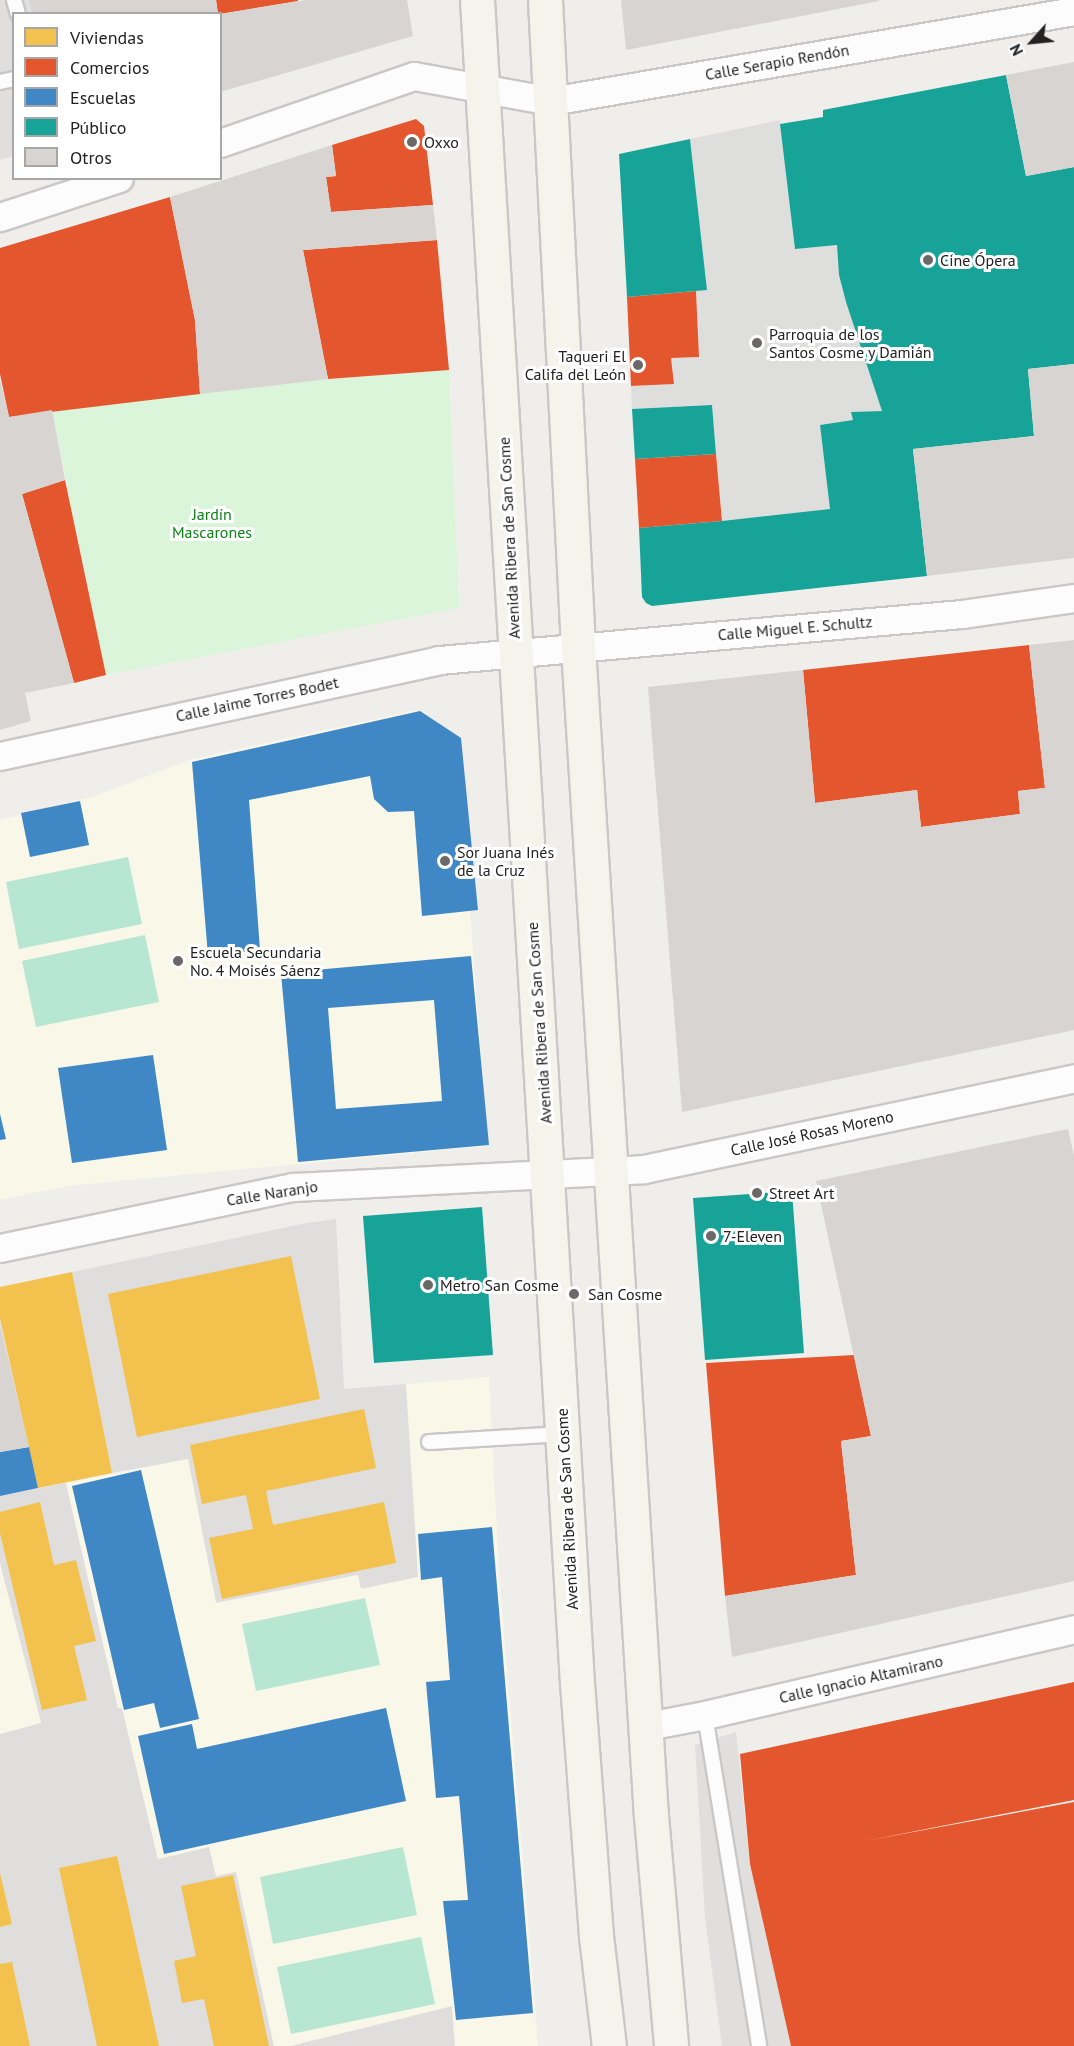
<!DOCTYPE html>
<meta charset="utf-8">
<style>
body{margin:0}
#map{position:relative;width:1074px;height:2046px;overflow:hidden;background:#f0eeeb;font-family:"PT Sans",sans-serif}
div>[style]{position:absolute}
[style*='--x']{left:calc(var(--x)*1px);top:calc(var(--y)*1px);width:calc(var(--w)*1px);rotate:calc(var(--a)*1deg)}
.residential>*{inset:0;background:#dfdedc}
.education>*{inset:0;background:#f8f7e8}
.religious>*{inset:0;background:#dededc}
.park>*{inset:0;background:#daf5da}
.pitch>*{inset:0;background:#b7e6d2}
.parking>*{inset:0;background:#e0dfde}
.homes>*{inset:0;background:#f2c14e}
.shops>*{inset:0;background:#e4572e}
.schools>*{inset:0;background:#3f88c5}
.public>*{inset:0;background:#17a398}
.building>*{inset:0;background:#d7d4d2}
.roads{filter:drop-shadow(2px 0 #c9c8c7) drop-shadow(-2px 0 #c9c8c7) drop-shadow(0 2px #c9c8c7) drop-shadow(0 -2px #c9c8c7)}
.lane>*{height:14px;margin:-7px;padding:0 7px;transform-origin:7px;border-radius:7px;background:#fdfcfc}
.street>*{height:27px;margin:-13.5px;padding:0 13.5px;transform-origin:13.5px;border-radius:13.5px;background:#fdfcfc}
.secondary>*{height:33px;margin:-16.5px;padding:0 16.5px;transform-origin:16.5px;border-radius:16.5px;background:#f4f4ed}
.dots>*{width:16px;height:16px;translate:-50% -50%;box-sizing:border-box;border:3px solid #fff;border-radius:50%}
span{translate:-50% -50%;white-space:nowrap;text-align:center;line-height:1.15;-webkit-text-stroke:6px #fff;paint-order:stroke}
.street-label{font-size:16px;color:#222}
.poi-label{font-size:16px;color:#222}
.left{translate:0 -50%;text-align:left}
.right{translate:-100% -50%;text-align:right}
.park-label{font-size:16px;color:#0c8416}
.legend{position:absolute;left:12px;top:12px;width:210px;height:168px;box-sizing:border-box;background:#fff;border:2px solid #a7a7a7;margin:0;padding:8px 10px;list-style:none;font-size:18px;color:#222}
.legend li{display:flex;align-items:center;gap:12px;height:30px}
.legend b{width:30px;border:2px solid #a7a7a7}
.north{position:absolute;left:1002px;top:12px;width:60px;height:60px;-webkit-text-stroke:4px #fff;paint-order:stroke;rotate:243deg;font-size:16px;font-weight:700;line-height:24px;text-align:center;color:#222}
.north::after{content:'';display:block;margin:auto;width:21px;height:27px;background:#222;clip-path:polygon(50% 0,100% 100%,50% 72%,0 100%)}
</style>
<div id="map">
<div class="residential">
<i style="clip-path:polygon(336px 1219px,344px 1389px,406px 1384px,419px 1577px,361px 1589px,357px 1575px,216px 1603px,188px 1459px,112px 1473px,72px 1272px,307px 1223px)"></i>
<i style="clip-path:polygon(66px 1483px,118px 1708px,122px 1707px,158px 1859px,209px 1847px,236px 1872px,274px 2046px,0 2046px,0 1734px,41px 1722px,0 1564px,0 1496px)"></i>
<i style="clip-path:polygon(452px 2006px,455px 2046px,290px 2046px)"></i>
</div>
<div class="education">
<i style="clip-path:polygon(417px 710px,457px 739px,488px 1146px,67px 1186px,0 1200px,0 820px,95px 796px,189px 760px)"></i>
<i style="clip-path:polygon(489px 1377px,499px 1572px,538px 2046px,455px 2046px,452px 2006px,290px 2046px,274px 2046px,236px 1872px,216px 1876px,209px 1847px,158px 1859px,122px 1708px,118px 1708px,66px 1483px,188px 1459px,216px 1603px,358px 1575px,361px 1589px,418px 1577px,406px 1384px)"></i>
<i style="clip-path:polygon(0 1564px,41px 1723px,0 1734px)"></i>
</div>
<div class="religious">
<i style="clip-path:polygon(780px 120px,795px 249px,837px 245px,839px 275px,846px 302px,882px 411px,852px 412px,853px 420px,820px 425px,830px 509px,722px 521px,712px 405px,632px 409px,631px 386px,674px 384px,671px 358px,699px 357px,696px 291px,707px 289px,690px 139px)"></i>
</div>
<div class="park">
<i style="clip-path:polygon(449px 370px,459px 608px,106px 675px,52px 411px,328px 379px)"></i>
</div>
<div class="pitch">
<i style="clip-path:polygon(128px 857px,142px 924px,19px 949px,6px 882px)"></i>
<i style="clip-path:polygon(145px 935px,159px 1002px,36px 1027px,22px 961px)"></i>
<i style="clip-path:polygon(365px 1598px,380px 1665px,256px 1691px,242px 1624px)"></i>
<i style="clip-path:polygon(403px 1847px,417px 1915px,273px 1944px,260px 1877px)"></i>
<i style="clip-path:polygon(421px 1937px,435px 2004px,291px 2034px,277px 1967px)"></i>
</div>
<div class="parking">
<i style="clip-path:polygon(0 0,29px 0,32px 13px,14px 14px,13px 156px,0 160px)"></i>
<i style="clip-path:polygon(736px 1732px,750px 1864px,791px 2046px,722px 2046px,705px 1918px,695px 1745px)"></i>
</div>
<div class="homes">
<i style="clip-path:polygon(291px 1256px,320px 1399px,137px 1437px,108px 1294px)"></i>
<i style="clip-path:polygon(72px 1272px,112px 1473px,38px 1488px,0 1319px,0 1287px)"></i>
<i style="clip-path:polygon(364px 1409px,376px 1468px,266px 1491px,273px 1525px,384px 1502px,396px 1563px,222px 1599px,209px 1538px,253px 1529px,246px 1495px,202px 1504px,190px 1445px)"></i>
<i style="clip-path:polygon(40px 1502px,54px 1565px,76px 1560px,96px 1641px,74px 1646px,87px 1700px,42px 1710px,0 1533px,0 1512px)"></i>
<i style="clip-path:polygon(117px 1856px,159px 2046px,97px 2046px,59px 1868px)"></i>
<i style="clip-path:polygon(0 1873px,12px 1924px,0 1927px)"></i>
<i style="clip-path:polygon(233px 1875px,269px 2046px,214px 2046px,204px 1999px,182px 2003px,174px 1961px,196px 1956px,181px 1886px)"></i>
<i style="clip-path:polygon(12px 1962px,30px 2046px,0 2046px,0 1964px)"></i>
</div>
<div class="shops">
<i style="clip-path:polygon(216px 0,298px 0,298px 1px,220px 14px,218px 14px)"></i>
<i style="clip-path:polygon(416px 119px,424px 126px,433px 205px,331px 212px,326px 177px,336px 176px,332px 145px)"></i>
<i style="clip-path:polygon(170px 197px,195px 320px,200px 394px,9px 417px,0 374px,0 248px)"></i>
<i style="clip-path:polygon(437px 240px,449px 370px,328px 379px,303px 250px)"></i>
<i style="clip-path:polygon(696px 291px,699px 357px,671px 358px,674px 384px,631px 386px,627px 297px)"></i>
<i style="clip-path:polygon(716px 454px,722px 521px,639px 528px,635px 459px)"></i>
<i style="clip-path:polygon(65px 480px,106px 675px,74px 683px,22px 494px)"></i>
<i style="clip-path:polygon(1029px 645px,1045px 788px,1018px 791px,1020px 814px,921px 827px,917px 790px,815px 803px,803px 670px)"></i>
<i style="clip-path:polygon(854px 1355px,871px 1436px,841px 1441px,856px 1575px,725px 1596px,706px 1363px)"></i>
<i style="clip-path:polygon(1074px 1682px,1074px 1800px,865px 1841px,1074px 1802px,1074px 2046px,791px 2046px,750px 1864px,740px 1754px)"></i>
</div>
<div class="schools">
<i style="clip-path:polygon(420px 711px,461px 738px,478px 910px,422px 916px,414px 811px,388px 812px,374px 799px,370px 776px,249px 800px,260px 950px,208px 956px,192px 762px)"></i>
<i style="clip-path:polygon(80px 801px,89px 845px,30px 857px,21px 813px)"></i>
<i style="clip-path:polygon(evenodd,471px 956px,489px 1145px,298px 1162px,281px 973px,471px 956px,434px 1000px,442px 1101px,336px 1109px,328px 1008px,434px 1000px)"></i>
<i style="clip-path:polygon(153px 1055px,167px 1150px,72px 1163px,58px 1068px)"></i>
<i style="clip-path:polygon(0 1114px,6px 1139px,0 1140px)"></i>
<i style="clip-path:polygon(29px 1447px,38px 1488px,0 1496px,0 1452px)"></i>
<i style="clip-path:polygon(141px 1470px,199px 1719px,160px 1728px,154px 1703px,124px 1710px,72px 1486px)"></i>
<i style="clip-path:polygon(492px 1527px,533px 2013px,456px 2020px,443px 1901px,468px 1900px,459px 1796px,436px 1798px,426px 1682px,450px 1680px,442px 1577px,421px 1580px,418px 1534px)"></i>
<i style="clip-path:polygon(386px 1708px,406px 1801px,164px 1854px,138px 1736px,192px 1724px,197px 1749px)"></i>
</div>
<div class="public">
<i style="clip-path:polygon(1006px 75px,1026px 176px,1074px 167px,1074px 364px,1028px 369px,1034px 436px,913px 449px,927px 576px,652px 606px,646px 603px,642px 597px,639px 528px,722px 521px,830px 509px,820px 425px,853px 420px,851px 412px,882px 411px,846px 302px,839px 275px,837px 245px,795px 249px,780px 124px,823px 117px,823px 110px)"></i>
<i style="clip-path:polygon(690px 139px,707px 290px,627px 297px,619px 154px)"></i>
<i style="clip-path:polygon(712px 405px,716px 454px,635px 459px,632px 409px)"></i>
<i style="clip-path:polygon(792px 1191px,804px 1353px,705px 1360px,693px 1198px)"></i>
<i style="clip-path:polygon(482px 1207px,493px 1355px,374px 1363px,363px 1216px)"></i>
</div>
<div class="building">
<i style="clip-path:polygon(29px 0,216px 0,218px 14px,32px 14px)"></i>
<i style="clip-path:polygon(306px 0,407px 0,413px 36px,220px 92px,220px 14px)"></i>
<i style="clip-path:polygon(621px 0,879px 0,879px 1px,626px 50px)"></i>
<i style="clip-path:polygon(1074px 62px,1074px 167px,1026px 176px,1006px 75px)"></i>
<i style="clip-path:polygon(332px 145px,336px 176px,326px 177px,331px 212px,433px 205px,437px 240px,303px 250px,328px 379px,200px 394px,195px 320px,170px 197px)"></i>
<i style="clip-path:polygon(1074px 364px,1074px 558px,927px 576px,913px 449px,1034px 436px,1028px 369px)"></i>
<i style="clip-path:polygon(0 380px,9px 417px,52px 410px,65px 480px,22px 494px,74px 683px,25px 693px,31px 721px,0 730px)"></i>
<i style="clip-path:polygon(1074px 640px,1074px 1030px,682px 1112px,648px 687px,803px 670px,815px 803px,917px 790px,921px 827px,1020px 814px,1018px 791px,1045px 788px,1029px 645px)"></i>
<i style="clip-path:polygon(1068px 1129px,1074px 1156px,1074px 1581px,732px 1657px,725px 1596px,856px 1575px,841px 1441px,871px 1436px,816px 1181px)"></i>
<i style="clip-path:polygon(0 1323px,29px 1447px,0 1452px)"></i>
</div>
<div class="roads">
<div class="lane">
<i style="--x:14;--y:0;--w:15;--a:74"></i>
<i style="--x:0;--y:82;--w:14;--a:-12"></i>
<i style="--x:429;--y:1442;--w:135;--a:-3.4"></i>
<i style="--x:705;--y:1715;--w:335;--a:80.7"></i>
</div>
<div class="street">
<i style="--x:220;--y:143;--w:205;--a:-19.1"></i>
<i style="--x:414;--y:76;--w:139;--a:10.3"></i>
<i style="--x:551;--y:101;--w:531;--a:-9.76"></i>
<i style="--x:0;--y:217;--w:125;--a:-18.1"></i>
<i style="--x:0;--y:756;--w:449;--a:-12.3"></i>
<i style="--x:439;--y:660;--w:525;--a:-5.03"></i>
<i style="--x:962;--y:614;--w:113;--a:-8.1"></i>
<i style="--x:0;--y:1248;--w:299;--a:-11.8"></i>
<i style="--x:293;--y:1187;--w:351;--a:-2.9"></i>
<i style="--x:644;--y:1169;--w:440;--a:-11.9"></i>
<i style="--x:647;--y:1726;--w:59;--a:-10.7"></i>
<i style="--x:705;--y:1715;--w:379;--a:-13.1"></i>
</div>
<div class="secondary">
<i style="--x:477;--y:0;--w:1686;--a:86.6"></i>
<i style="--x:577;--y:1683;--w:254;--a:85.7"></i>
<i style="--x:596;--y:1936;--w:111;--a:83.3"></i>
<i style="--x:545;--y:0;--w:648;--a:87.08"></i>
<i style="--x:578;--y:647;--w:1171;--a:86.43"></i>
<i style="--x:651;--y:1816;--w:231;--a:85"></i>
</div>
</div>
<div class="dots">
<i style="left:412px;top:142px;background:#6a6968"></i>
<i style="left:928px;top:260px;background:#6a6968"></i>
<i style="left:757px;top:343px;background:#6a6968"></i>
<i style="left:638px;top:365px;background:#6a6968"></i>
<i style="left:445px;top:861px;background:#6a6968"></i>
<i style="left:178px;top:961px;background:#6a6968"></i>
<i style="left:757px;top:1193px;background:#6a6968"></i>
<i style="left:711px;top:1236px;background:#6a6968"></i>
<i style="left:428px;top:1285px;background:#6a6968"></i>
<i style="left:574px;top:1294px;background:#6a6968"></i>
</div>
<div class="street-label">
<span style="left:777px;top:62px;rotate:-10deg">Calle Serapio Rendón</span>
<span style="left:509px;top:538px;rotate:-93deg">Avenida Ribera de San Cosme</span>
<span style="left:795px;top:628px;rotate:-5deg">Calle Miguel E. Schultz</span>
<span style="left:257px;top:699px;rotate:-12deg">Calle Jaime Torres Bodet</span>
<span style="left:539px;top:1023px;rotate:-94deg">Avenida Ribera de San Cosme</span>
<span style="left:812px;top:1133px;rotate:-12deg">Calle José Rosas Moreno</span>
<span style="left:272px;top:1193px;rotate:-9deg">Calle Naranjo</span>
<span style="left:567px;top:1509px;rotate:-93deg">Avenida Ribera de San Cosme</span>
<span style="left:861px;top:1679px;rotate:-13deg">Calle Ignacio Altamirano</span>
</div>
<div class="poi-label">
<span class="left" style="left:424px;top:142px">Oxxo</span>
<span class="left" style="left:940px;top:260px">Cine Ópera</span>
<span class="left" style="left:769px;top:343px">Parroquia de los<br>Santos Cosme y Damián</span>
<span class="right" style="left:626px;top:365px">Taqueri El<br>Califa del León</span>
<span class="left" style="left:457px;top:861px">Sor Juana Inés<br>de la Cruz</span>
<span class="left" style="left:190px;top:961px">Escuela Secundaria<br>No. 4 Moisés Sáenz</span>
<span class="left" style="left:769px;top:1193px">Street Art</span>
<span class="left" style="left:723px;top:1236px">7-Eleven</span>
<span class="left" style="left:440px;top:1285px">Metro San Cosme</span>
<span class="left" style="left:588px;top:1294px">San Cosme</span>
</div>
<div class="park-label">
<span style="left:212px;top:523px">Jardín<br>Mascarones</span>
</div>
<ul class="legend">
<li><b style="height:16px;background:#f2c14e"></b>Viviendas</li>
<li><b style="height:16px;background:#e4572e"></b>Comercios</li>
<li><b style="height:16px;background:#3f88c5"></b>Escuelas</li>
<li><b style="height:16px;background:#17a398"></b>Público</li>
<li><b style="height:16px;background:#d7d4d2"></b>Otros</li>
</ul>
<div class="north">N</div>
</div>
